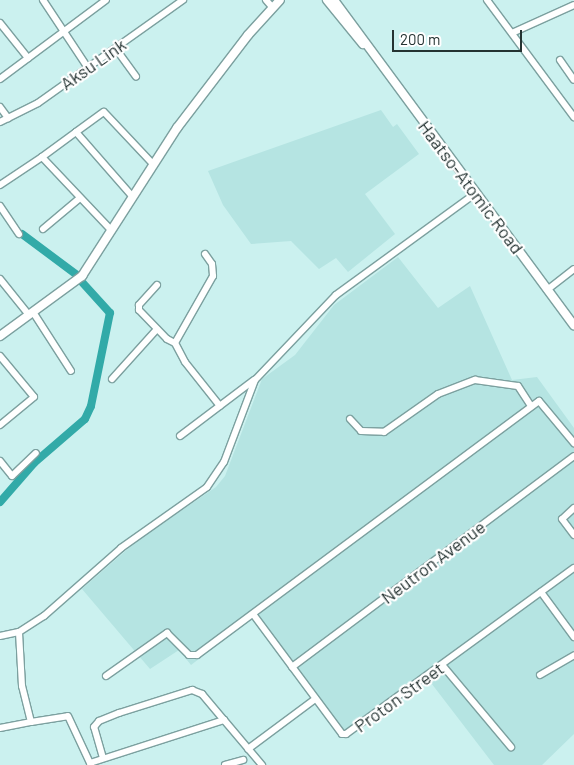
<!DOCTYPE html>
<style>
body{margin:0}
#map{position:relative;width:574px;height:765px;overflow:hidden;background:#cbf1ef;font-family:Barlow,sans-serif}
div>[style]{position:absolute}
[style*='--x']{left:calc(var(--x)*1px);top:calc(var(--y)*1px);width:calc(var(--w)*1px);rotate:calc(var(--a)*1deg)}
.built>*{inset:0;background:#b5e4e2}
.river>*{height:8px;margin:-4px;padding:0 4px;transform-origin:4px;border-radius:4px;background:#32aaa8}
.roads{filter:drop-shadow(1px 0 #7ca09f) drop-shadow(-1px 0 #7ca09f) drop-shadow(0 1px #7ca09f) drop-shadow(0 -1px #7ca09f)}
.minor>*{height:6px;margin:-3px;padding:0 3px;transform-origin:3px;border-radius:3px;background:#fff}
.major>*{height:8px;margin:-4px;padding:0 4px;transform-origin:4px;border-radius:4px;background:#fff}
span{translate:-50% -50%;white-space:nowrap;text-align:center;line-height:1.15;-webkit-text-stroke:4.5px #fff;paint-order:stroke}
.street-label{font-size:18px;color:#243332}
.scale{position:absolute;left:392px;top:30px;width:130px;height:22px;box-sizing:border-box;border:2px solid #243332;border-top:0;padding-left:6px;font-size:15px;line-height:18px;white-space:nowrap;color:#243332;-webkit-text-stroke:4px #fff;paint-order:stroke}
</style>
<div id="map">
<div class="built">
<i style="clip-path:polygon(381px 110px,393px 127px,397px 124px,419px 154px,365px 194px,395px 234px,348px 272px,336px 258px,319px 269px,291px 241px,251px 244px,223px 205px,208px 171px)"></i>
<i style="clip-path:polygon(398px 257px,438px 308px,470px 286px,512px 380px,537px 377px,574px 428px,574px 734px,542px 765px,494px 765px,425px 675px,352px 730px,342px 733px,253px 618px,191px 665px,179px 650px,150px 669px,82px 589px,138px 540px,216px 487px,225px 476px,262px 379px,295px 355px,334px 305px)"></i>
</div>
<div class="river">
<i style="--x:22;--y:234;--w:69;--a:36.7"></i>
<i style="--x:0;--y:502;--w:52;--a:-48.9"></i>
<i style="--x:34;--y:463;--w:67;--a:-40.8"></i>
<i style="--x:85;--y:419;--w:14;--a:-65"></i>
<i style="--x:91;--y:406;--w:95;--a:-78.5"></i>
<i style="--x:110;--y:313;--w:43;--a:-132.2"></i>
</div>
<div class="roads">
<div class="minor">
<i style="--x:43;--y:0;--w:82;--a:56.5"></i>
<i style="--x:266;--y:0;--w:9;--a:49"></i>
<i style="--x:487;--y:0;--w:146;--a:53.4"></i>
<i style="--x:0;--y:23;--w:45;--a:51.3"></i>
<i style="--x:512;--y:33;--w:68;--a:-24.3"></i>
<i style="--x:116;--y:49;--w:34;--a:54"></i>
<i style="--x:560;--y:60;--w:24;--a:55"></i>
<i style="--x:0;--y:79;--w:132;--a:-36.7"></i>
<i style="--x:0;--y:107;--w:14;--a:54"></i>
<i style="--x:0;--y:122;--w:42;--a:-26.6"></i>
<i style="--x:38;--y:103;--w:178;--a:-35.4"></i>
<i style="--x:76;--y:132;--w:34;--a:-36"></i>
<i style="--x:104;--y:112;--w:70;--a:46.7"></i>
<i style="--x:42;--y:157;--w:42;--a:-36.3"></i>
<i style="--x:76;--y:132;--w:85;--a:48.8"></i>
<i style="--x:0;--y:185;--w:50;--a:-33.7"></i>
<i style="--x:42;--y:157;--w:99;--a:46.6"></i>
<i style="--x:0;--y:206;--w:34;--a:56"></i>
<i style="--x:43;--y:229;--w:48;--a:-40"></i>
<i style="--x:205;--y:254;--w:12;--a:55"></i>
<i style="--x:212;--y:264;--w:12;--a:85"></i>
<i style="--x:213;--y:276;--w:77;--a:119.6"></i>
<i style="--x:175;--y:343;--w:21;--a:62"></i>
<i style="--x:185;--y:362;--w:56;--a:51.5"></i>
<i style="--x:0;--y:279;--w:46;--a:51.1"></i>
<i style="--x:157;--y:285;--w:27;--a:132"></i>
<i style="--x:139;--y:305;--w:5;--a:90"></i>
<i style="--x:139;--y:310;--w:40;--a:46"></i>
<i style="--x:167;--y:339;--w:9;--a:27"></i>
<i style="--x:547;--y:290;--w:34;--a:-38"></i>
<i style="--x:33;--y:312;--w:70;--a:57.2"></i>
<i style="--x:0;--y:356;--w:53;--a:50.3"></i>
<i style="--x:34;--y:397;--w:44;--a:140.5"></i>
<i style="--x:112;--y:379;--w:67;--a:-48"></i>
<i style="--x:350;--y:419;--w:16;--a:47"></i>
<i style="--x:361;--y:431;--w:23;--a:2"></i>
<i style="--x:384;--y:432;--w:66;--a:-35.1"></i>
<i style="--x:438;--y:394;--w:40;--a:-21"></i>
<i style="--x:475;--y:380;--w:43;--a:7.9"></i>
<i style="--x:518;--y:386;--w:24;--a:57"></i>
<i style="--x:180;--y:436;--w:93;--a:-37.1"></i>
<i style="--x:0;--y:461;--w:19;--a:51"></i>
<i style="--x:12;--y:476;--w:33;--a:-44"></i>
<i style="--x:574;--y:508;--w:16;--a:137"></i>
<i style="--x:562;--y:519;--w:20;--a:53"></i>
<i style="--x:541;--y:592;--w:56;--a:53.7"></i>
<i style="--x:253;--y:614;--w:149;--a:53.4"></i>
<i style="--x:342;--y:734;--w:4;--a:0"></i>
<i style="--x:346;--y:734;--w:282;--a:-36.1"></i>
<i style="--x:0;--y:636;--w:19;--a:-12"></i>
<i style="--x:19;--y:632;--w:30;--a:-33"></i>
<i style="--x:44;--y:616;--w:103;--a:-41.4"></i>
<i style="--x:121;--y:548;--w:105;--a:-35.3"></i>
<i style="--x:207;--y:487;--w:30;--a:-56"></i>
<i style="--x:224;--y:462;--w:88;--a:-69.3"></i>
<i style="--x:255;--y:380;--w:117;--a:-46.4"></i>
<i style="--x:336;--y:295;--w:173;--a:-36.1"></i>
<i style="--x:443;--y:666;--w:106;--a:50"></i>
<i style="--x:292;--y:667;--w:352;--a:-36.8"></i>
<i style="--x:540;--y:675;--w:39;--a:-30"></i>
<i style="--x:106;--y:676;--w:75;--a:-35.2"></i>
<i style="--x:167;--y:633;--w:31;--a:45"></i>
<i style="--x:189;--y:655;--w:8;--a:0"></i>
<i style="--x:197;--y:655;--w:426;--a:-36.6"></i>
<i style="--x:539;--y:401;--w:55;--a:50.2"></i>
<i style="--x:31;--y:722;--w:37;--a:-9"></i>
<i style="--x:68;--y:716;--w:54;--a:64.9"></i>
<i style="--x:0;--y:728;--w:32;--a:-11"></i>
<i style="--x:31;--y:722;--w:37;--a:-104"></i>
<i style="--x:22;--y:686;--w:54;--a:-93.2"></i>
<i style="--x:248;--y:749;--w:84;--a:-36.7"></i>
<i style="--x:103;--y:758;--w:32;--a:-106"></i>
<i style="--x:94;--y:727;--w:8;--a:-50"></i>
<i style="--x:99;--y:721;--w:22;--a:-22"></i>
<i style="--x:119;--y:713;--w:77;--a:-17.5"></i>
<i style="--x:192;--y:690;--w:11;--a:22"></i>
<i style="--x:202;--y:694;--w:34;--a:50"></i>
<i style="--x:90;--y:763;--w:141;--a:-17.8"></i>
<i style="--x:224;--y:720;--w:59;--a:49.8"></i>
<i style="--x:225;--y:765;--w:19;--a:-16"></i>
</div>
<div class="major">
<i style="--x:327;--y:0;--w:57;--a:50.7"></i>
<i style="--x:334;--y:0;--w:404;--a:53.6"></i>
<i style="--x:0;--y:336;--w:102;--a:-36.2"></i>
<i style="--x:82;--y:276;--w:176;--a:-57.3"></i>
<i style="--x:177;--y:128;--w:117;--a:-52.6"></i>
<i style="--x:248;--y:35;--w:47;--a:-47.6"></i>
</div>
</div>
<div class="street-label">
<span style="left:93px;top:64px;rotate:-35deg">Aksu Link</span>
<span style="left:471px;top:187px;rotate:53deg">Haatso-Atomic Road</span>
<span style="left:433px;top:562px;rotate:-37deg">Neutron Avenue</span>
<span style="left:399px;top:697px;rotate:-36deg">Proton Street</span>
</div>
<div class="scale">200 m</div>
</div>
